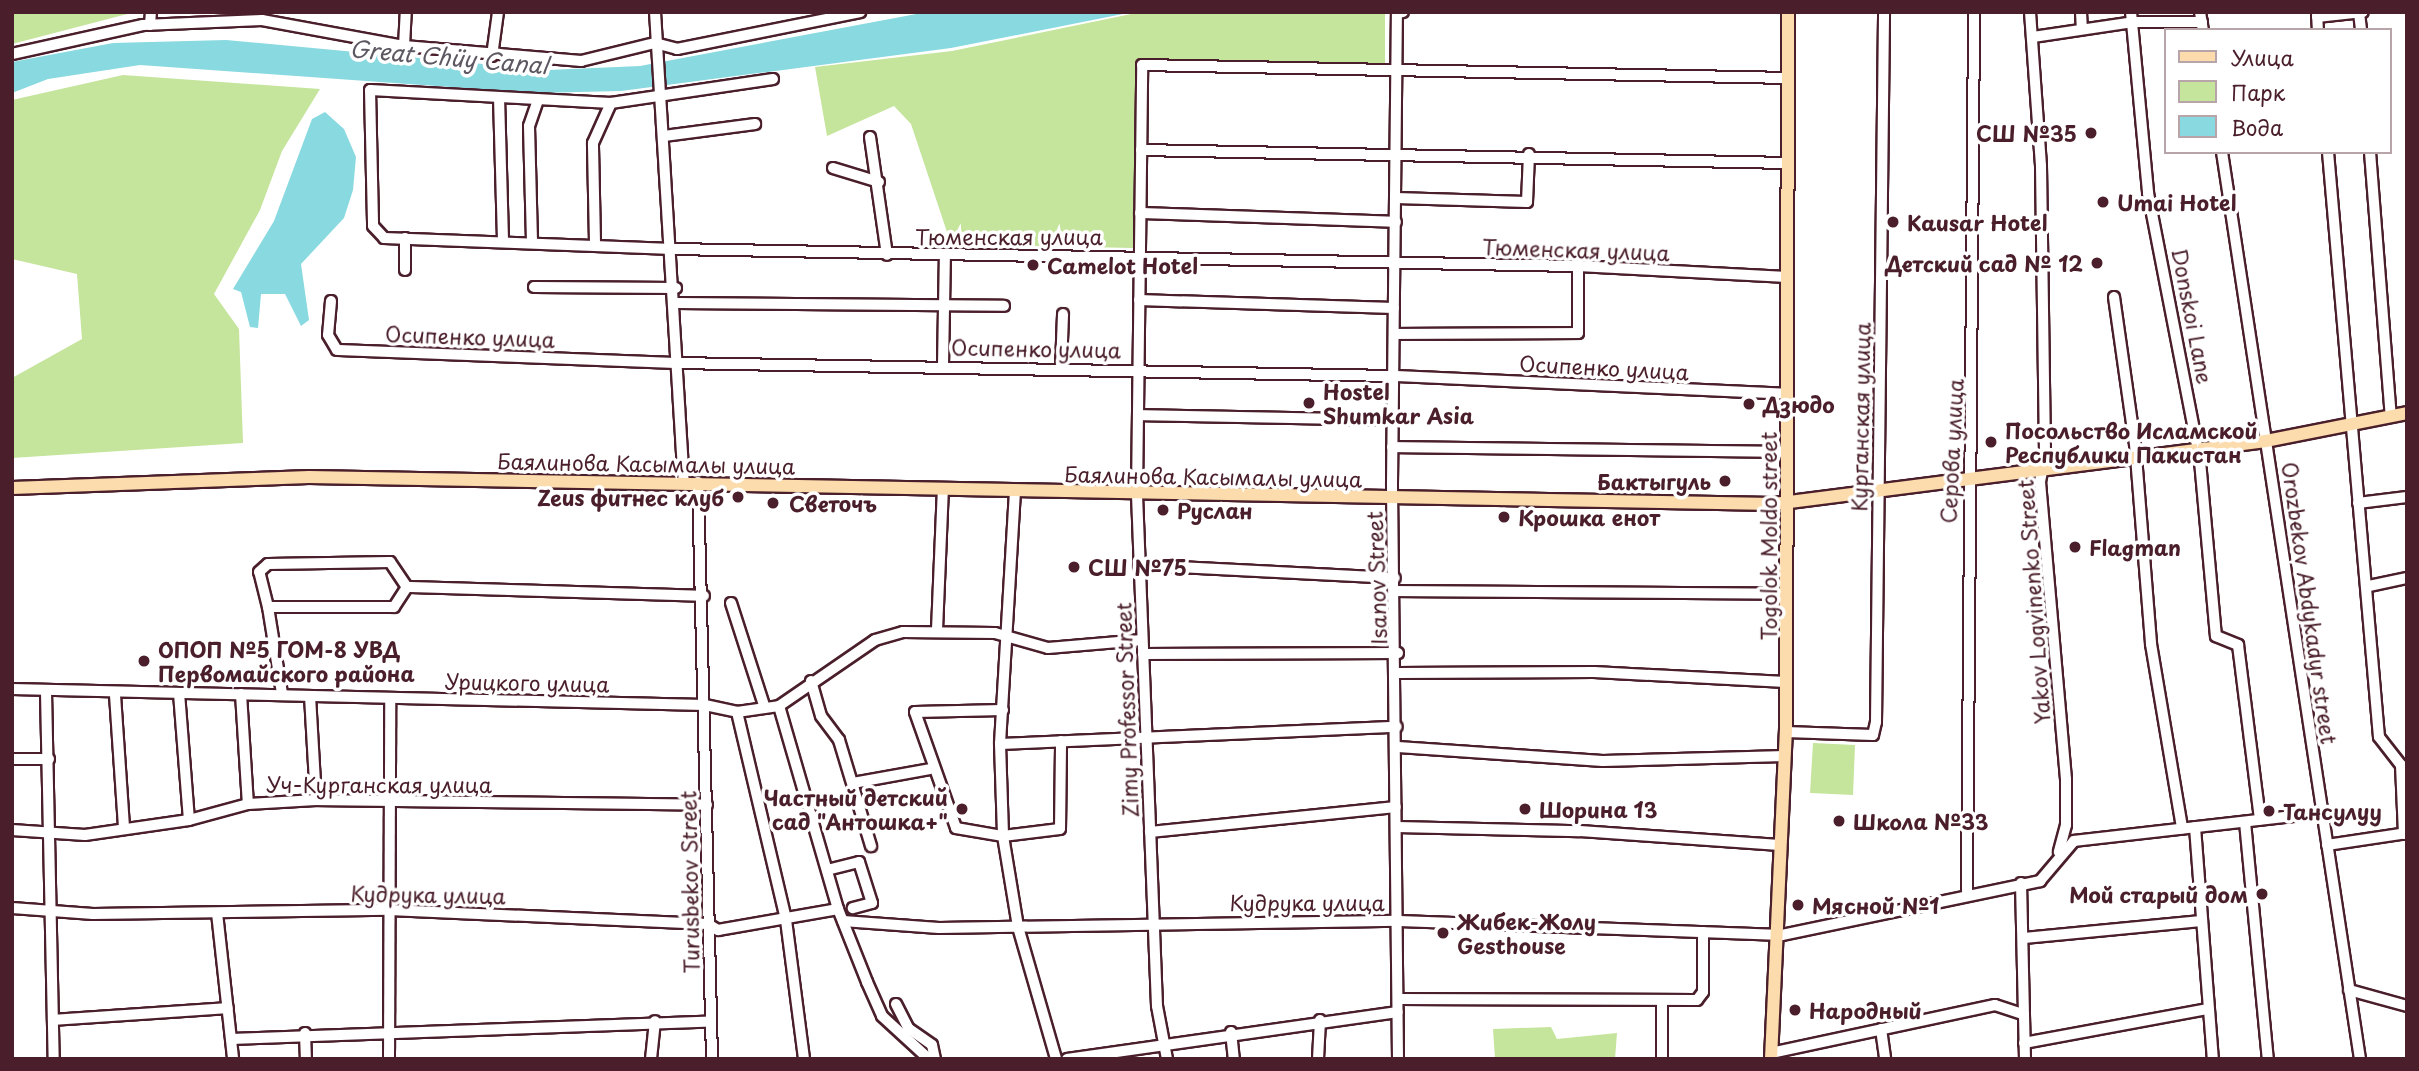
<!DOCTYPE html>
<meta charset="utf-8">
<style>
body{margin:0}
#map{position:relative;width:2419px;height:1071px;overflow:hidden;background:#fff;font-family:"Playpen Sans",sans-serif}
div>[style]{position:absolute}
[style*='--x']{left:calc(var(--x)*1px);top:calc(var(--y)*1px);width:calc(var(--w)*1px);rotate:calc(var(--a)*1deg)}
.green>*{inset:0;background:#c5e49c}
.water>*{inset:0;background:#88d9e0}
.roads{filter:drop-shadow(2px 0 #4a1f2b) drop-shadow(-2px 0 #4a1f2b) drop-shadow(0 2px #4a1f2b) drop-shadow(0 -2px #4a1f2b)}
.minor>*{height:10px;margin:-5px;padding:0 5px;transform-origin:5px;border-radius:5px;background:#fff}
.major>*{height:12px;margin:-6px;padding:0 6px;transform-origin:6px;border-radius:6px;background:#fcdcac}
.dots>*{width:19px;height:19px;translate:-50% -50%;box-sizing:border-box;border:4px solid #fff;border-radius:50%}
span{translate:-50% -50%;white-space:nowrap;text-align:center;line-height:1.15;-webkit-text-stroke:7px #fff;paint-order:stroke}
.poi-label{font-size:21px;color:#4a1f2b;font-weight:700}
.right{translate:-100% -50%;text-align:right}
.left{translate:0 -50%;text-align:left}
.street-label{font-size:21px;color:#4a1f2b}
.water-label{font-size:23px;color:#5d5761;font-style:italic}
.frame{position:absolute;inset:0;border:14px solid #4a1f2b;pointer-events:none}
.legend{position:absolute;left:2164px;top:28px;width:228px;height:126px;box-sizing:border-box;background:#fff;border:2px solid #b7a5aa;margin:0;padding:9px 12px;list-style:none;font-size:21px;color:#4a1f2b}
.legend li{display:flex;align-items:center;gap:14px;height:35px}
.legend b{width:35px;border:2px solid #b7a5aa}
</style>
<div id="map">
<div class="green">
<i style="clip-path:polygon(12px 12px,135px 12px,12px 44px)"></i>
<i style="clip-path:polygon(1141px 12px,1385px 12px,1385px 66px,1138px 60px,1133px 248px,951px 244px,911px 124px,894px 106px,827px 136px,815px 67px,952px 51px)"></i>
<i style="clip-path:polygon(123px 75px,320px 89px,282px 151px,260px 210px,214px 294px,239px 329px,243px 443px,12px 458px,12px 378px,82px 339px,77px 274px,12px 259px,12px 100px)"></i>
<i style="clip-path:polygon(1813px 743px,1855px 745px,1853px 795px,1810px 793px)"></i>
<i style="clip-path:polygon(1551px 1027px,1557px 1039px,1617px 1033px,1615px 1059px,1495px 1059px,1493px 1029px)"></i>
</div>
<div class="water">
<i style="clip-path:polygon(927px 12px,1133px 12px,951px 48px,621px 91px,535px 93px,140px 65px,48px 79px,12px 93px,12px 62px,113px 43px,226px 40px,548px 70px,640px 66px)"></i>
<i style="clip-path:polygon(325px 112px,344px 129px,356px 157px,353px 190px,344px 218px,301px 264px,309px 320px,301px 326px,285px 294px,261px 294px,258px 328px,250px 327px,241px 292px,233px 289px,274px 221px,312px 119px)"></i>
</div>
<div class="roads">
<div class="minor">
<i style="--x:655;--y:12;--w:471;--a:86.5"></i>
<i style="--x:2030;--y:12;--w:154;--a:85.9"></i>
<i style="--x:2041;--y:166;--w:290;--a:89.2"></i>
<i style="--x:2045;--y:456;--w:26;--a:101"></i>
<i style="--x:2040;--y:482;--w:298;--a:85"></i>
<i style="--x:2066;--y:779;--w:46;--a:90"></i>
<i style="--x:2066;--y:825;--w:28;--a:105"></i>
<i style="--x:2081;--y:12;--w:17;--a:87"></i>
<i style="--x:2131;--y:12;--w:182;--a:84.6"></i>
<i style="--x:2148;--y:193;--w:273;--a:79"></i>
<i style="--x:2200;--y:461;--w:176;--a:84.8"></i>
<i style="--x:2216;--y:636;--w:24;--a:22"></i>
<i style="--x:2238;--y:645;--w:176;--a:82.8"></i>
<i style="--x:2200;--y:12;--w:18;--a:81"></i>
<i style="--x:2317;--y:13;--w:17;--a:87"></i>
<i style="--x:2359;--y:13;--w:17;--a:83"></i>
<i style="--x:2317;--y:17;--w:46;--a:-6.2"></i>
<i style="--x:150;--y:25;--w:13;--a:-86"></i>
<i style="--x:2033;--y:37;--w:101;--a:-8.5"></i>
<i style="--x:2133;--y:22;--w:69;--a:0"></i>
<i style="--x:404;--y:46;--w:34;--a:-87"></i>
<i style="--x:12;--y:54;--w:134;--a:-12.5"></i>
<i style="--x:143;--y:25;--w:119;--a:-2.4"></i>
<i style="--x:262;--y:20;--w:144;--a:10.4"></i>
<i style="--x:404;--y:46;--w:178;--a:4.8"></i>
<i style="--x:581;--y:61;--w:76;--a:-13.7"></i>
<i style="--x:655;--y:43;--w:23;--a:15"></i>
<i style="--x:677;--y:49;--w:187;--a:-11.4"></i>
<i style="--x:492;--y:56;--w:44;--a:-82.2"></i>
<i style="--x:773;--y:79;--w:164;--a:171.6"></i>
<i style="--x:611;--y:103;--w:241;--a:-176.9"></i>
<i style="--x:370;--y:90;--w:136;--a:88.7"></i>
<i style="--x:373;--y:226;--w:16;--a:47"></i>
<i style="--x:384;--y:238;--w:289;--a:2.2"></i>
<i style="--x:673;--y:249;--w:905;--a:1.08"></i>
<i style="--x:1578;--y:266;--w:209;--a:3"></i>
<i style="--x:499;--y:97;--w:143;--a:88.4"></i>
<i style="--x:664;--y:136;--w:92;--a:-7.5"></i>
<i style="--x:870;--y:137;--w:119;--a:81.8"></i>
<i style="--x:1141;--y:150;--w:646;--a:1.15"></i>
<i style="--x:2222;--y:152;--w:917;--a:81.35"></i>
<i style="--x:2328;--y:152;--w:587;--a:85.02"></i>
<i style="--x:2379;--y:737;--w:36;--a:52"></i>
<i style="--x:2401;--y:765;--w:69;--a:87.5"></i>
<i style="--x:2370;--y:152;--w:265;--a:85.5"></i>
<i style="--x:833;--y:168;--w:48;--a:16.9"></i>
<i style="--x:1396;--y:198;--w:131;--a:1.7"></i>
<i style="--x:1527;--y:202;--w:48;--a:-87.6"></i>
<i style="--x:1140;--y:213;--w:256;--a:2"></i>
<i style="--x:532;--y:241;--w:115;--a:-91.5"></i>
<i style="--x:529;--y:126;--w:28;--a:-71"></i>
<i style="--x:595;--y:242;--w:99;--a:-91.2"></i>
<i style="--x:593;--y:143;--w:44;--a:-65.8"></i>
<i style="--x:405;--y:270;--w:32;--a:-90"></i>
<i style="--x:534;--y:287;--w:142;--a:0.4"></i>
<i style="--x:2114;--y:297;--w:148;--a:81.9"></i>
<i style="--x:2135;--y:444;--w:201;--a:85.4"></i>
<i style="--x:2151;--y:644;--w:187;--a:80.4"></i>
<i style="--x:1139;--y:300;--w:255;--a:1.8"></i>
<i style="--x:331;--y:301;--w:34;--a:95"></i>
<i style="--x:328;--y:335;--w:17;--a:59"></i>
<i style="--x:337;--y:350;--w:340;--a:2.2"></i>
<i style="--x:677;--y:363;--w:719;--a:1.04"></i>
<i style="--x:1396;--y:376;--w:391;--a:2.6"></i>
<i style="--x:677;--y:303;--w:327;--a:0.5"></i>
<i style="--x:1395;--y:334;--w:183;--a:-0.3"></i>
<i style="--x:1578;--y:333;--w:67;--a:-90"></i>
<i style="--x:943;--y:365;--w:110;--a:-89"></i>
<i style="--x:1061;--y:367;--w:53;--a:-87.8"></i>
<i style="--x:1138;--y:415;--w:254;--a:1.1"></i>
<i style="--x:1392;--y:447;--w:395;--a:0.7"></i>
<i style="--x:698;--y:482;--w:577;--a:88.61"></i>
<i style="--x:1015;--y:491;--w:253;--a:93.4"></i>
<i style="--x:1000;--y:744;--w:92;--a:88.1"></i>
<i style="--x:1003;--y:836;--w:92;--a:80.6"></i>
<i style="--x:1018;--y:927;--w:137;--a:73.9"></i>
<i style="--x:2358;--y:503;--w:49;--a:-7"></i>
<i style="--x:390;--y:562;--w:30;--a:56"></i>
<i style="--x:407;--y:587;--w:24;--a:123"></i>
<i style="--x:394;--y:607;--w:126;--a:180"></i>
<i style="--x:268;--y:607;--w:36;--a:-104"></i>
<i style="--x:259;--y:572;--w:12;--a:-42"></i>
<i style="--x:268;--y:564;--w:122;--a:-0.9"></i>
<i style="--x:1139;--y:565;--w:256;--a:2.9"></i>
<i style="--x:2369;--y:586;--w:39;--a:-12"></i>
<i style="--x:407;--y:587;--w:297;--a:1.7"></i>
<i style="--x:1396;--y:591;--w:391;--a:0.4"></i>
<i style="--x:731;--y:603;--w:110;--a:72.1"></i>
<i style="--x:268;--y:607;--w:87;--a:80.8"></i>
<i style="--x:937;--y:630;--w:142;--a:-87.6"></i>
<i style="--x:1143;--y:654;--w:255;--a:-0.2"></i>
<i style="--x:1398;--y:673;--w:196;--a:-0.3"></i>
<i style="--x:1594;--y:672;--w:192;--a:3"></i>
<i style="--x:811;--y:681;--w:36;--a:74"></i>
<i style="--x:821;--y:716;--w:30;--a:53"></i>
<i style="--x:839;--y:740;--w:111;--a:73.2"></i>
<i style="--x:12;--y:689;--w:693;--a:1.32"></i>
<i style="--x:705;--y:705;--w:33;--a:12"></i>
<i style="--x:737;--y:712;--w:42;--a:-8.1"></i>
<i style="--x:779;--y:706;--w:211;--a:73.8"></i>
<i style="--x:838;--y:909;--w:79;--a:68.3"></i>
<i style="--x:867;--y:982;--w:37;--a:66"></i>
<i style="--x:882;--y:1016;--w:64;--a:42.5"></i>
<i style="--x:46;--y:692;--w:367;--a:88.8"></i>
<i style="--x:179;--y:693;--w:127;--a:85.5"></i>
<i style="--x:241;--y:694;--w:110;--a:86.4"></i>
<i style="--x:115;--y:695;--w:132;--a:86.1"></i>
<i style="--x:310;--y:696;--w:104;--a:86.7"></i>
<i style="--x:779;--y:706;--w:116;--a:-34.5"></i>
<i style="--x:875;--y:640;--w:29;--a:-16"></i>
<i style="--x:903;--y:632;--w:92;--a:0.6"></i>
<i style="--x:995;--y:633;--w:55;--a:15.8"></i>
<i style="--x:1048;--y:648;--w:94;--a:-4.9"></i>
<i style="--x:1003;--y:710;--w:88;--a:178.7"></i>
<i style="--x:915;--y:712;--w:123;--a:70.5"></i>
<i style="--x:956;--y:828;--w:48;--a:9.7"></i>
<i style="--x:1003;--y:836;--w:57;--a:-7"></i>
<i style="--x:1060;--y:829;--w:88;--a:-89.3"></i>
<i style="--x:737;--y:712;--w:214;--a:76.7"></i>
<i style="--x:786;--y:920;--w:140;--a:82.6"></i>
<i style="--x:1786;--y:732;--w:87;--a:2"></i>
<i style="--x:1873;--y:735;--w:13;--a:-77"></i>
<i style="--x:1876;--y:722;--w:710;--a:-89.35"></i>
<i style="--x:1000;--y:744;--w:397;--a:-2.5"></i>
<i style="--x:1398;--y:747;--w:205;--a:3.9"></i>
<i style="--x:1603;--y:761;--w:182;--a:-1.6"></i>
<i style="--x:12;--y:759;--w:37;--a:0"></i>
<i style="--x:853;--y:783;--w:78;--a:-10.3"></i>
<i style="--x:2245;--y:822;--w:238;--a:84.5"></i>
<i style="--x:1397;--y:827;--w:183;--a:1.3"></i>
<i style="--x:1580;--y:831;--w:200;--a:4"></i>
<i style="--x:2195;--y:827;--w:233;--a:85.6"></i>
<i style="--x:12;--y:830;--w:73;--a:3.9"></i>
<i style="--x:85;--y:835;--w:105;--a:-8.2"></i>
<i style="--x:189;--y:820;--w:61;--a:-15.2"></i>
<i style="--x:248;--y:804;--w:68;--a:-3.4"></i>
<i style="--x:316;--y:800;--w:391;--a:0.7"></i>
<i style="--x:1150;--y:832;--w:247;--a:-5.8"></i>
<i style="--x:2327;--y:845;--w:81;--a:-8.5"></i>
<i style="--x:827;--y:870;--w:33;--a:-14"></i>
<i style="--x:859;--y:862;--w:43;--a:72.4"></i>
<i style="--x:872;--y:903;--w:20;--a:165"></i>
<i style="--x:2021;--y:883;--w:176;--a:88.7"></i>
<i style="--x:1967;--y:891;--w:879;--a:-89.54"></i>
<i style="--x:12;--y:908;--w:81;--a:4.2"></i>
<i style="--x:93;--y:914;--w:296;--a:-0.8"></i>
<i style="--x:389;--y:910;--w:319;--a:2.5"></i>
<i style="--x:708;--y:924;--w:12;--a:31"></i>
<i style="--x:718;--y:930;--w:122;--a:-9.9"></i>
<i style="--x:217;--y:913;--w:147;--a:83.7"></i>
<i style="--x:843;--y:921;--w:96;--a:4.2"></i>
<i style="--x:939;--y:928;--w:460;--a:-0.9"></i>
<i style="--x:1399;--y:921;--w:383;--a:2.1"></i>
<i style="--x:1782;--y:935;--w:264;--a:-11.8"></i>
<i style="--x:2040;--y:881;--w:52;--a:-49.6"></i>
<i style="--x:2074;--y:841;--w:249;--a:-6.5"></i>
<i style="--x:2024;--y:938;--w:178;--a:-5.5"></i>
<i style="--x:2349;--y:990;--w:60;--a:15.4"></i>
<i style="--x:1398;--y:999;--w:299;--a:0.2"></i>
<i style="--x:1697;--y:1000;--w:10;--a:-53"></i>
<i style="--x:1703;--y:992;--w:60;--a:-90"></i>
<i style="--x:896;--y:1004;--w:27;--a:63"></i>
<i style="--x:908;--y:1028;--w:29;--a:35"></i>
<i style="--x:932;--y:1045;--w:14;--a:78"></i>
<i style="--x:53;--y:1020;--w:175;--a:-3.9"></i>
<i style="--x:1881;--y:1029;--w:30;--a:82"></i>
<i style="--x:1231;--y:1032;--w:27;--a:84"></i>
<i style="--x:305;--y:1033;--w:26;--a:88"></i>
<i style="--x:231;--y:1039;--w:480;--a:-2.1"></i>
<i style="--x:2024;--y:1043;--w:186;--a:-10.5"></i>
<i style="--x:1771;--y:1053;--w:229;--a:-12.1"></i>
<i style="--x:1995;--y:1005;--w:28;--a:18"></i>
<i style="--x:389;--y:1059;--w:360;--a:-89.8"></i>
<i style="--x:651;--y:1059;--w:38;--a:-84"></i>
<i style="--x:1067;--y:1059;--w:334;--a:-8.1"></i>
<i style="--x:1167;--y:1059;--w:54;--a:-100.7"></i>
<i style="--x:1157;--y:1006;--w:512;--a:-92.24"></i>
<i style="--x:1137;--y:494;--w:429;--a:-89.3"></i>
<i style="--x:1142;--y:65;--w:646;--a:1.15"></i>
<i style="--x:1318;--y:1059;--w:39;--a:-87"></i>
<i style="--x:1398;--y:1059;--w:576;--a:-90.6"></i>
<i style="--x:1392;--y:483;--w:470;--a:-89.4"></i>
<i style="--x:1397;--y:13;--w:6;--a:-9"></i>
<i style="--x:1662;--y:1059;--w:58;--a:-90"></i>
</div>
<div class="major">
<i style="--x:12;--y:488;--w:297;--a:-2.1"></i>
<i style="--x:309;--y:477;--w:1465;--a:1.06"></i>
<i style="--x:1774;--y:504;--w:496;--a:-7.3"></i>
<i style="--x:2266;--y:441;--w:144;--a:-11.2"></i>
<i style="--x:1771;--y:1059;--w:327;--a:-87.4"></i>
<i style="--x:1786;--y:732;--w:720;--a:-89.84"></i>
</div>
</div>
<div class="dots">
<i style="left:2091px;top:133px;background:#4a1f2b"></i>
<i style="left:2103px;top:202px;background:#4a1f2b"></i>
<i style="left:1893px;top:222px;background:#4a1f2b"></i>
<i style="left:2097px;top:263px;background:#4a1f2b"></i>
<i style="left:1033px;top:265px;background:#4a1f2b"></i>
<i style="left:1309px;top:403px;background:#4a1f2b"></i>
<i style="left:1749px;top:404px;background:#4a1f2b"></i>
<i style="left:1991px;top:442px;background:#4a1f2b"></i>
<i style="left:1725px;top:481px;background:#4a1f2b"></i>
<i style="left:738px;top:497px;background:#4a1f2b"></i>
<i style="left:773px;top:503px;background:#4a1f2b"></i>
<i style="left:1163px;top:510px;background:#4a1f2b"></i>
<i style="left:1504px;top:517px;background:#4a1f2b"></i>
<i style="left:2075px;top:547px;background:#4a1f2b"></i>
<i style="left:1074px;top:567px;background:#4a1f2b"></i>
<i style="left:144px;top:661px;background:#4a1f2b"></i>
<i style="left:962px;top:809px;background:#4a1f2b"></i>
<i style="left:1525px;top:809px;background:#4a1f2b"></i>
<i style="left:2269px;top:811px;background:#4a1f2b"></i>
<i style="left:1839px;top:821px;background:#4a1f2b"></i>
<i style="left:2262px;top:894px;background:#4a1f2b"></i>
<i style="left:1798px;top:905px;background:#4a1f2b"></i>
<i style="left:1443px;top:933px;background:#4a1f2b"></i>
<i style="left:1795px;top:1010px;background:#4a1f2b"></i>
</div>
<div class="poi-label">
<span class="right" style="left:2077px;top:133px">СШ №35</span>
<span class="left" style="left:2117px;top:202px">Umai Hotel</span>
<span class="left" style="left:1907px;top:222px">Kausar Hotel</span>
<span class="right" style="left:2083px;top:263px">Детский сад № 12</span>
<span class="left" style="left:1047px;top:265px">Camelot Hotel</span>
<span class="left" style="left:1323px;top:403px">Hostel<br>Shumkar Asia</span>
<span class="left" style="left:1763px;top:404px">Дзюдо</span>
<span class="left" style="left:2005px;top:442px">Посольство Исламской<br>Республики Пакистан</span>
<span class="right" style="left:1711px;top:481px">Бактыгуль</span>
<span class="right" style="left:724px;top:497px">Zeus фитнес клуб</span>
<span class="left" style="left:789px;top:503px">Светочъ</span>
<span class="left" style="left:1177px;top:510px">Руслан</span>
<span class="left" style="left:1518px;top:517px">Крошка енот</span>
<span class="left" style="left:2089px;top:547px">Flagman</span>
<span class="left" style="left:1088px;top:567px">СШ №75</span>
<span class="left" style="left:158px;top:661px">ОПОП №5 ГОМ-8 УВД<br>Первомайского района</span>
<span class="right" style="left:948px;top:809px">Частный детский<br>сад "Антошка+"</span>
<span class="left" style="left:1539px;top:809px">Шорина 13</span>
<span class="left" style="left:2283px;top:811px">Тансулуу</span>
<span class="left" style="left:1853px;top:821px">Школа №33</span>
<span class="right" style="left:2248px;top:894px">Мой старый дом</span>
<span class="left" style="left:1812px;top:905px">Мясной №1</span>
<span class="left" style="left:1457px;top:933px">Жибек-Жолу<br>Gesthouse</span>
<span class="left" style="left:1809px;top:1010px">Народный</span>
</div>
<div class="street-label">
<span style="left:1009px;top:236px">Тюменская улица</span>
<span style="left:1576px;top:249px;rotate:2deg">Тюменская улица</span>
<span style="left:2193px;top:316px;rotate:79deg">Donskoi Lane</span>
<span style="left:470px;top:336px;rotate:2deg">Осипенко улица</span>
<span style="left:1036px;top:348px;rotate:1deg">Осипенко улица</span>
<span style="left:1604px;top:367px;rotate:3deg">Осипенко улица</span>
<span style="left:1860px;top:417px;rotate:-89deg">Курганская улица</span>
<span style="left:1951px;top:451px;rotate:-87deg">Серова улица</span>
<span style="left:646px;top:463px;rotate:1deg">Баялинова Касымалы улица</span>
<span style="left:1213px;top:476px;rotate:1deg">Баялинова Касымалы улица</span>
<span style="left:1768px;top:536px;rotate:-90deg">Togolok Moldo street</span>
<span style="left:1376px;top:578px;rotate:-92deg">Isanov Street</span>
<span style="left:2033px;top:602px;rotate:-94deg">Yakov Logvinenko Street</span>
<span style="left:2310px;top:603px;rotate:82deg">Orozbekov Abdykadyr street</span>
<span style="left:527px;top:682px;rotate:1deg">Урицкого улица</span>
<span style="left:1126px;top:710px;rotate:-92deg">Zimy Professor Street</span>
<span style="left:379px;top:784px">Уч-Курганская улица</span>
<span style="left:689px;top:882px;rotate:-91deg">Turusbekov Street</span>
<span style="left:428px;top:894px;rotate:1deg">Кудрука улица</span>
<span style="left:1307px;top:902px">Кудрука улица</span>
</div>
<div class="water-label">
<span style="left:449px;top:57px;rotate:5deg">Great Chüy Canal</span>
</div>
<div class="frame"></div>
<ul class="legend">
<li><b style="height:9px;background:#fcdcac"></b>Улица</li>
<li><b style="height:19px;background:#c5e49c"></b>Парк</li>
<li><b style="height:19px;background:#88d9e0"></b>Вода</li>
</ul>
</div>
